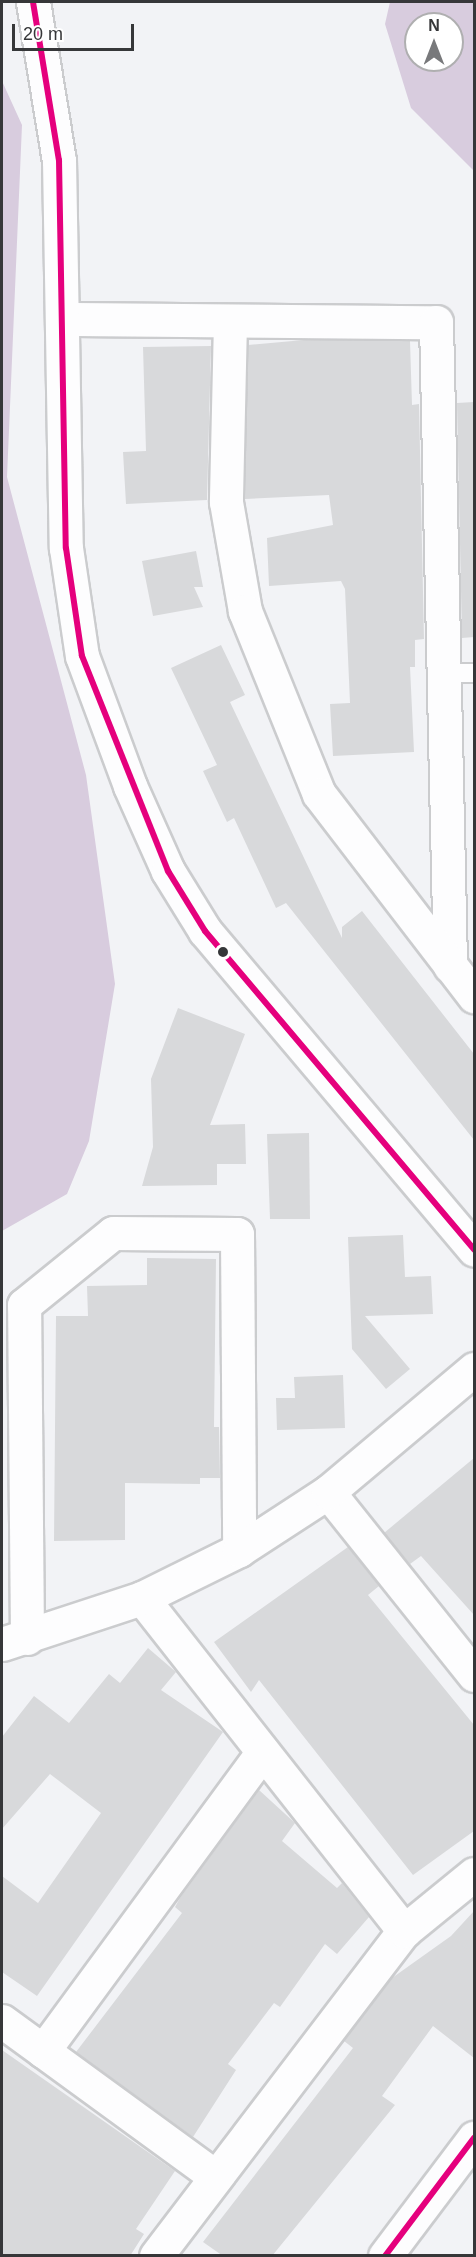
<!DOCTYPE html>
<style>
body{margin:0}
#map{position:relative;width:476px;height:2257px;overflow:hidden;background:#f2f3f6;font-family:Arial,sans-serif}
div>[style]{position:absolute}
[style*='--x']{left:calc(var(--x)*1px);top:calc(var(--y)*1px);width:calc(var(--w)*1px);rotate:calc(var(--a)*1deg)}
.forest>*{inset:0;background:#d8ccde}
.building>*{inset:0;background:#d8d9db}
.roads{filter:drop-shadow(2px 0 #cbccce) drop-shadow(-2px 0 #cbccce) drop-shadow(0 2px #cbccce) drop-shadow(0 -2px #cbccce)}
.lane>*{height:18px;margin:-9px;padding:0 9px;transform-origin:9px;border-radius:9px;background:#fdfdfe}
.street>*{height:33px;margin:-16.5px;padding:0 16.5px;transform-origin:16.5px;border-radius:16.5px;background:#fdfdfe}
.secondary>*{height:33px;margin:-16.5px;padding:0 16.5px;transform-origin:16.5px;border-radius:16.5px;background:#fdfdfe}
.bus-1>*{height:6px;margin:-3px;padding:0 3px;transform-origin:3px;border-radius:3px;background:#e5007d}
.dots>*{width:16px;height:16px;translate:-50% -50%;box-sizing:border-box;border:3px solid #fff;border-radius:50%}
span{translate:-50% -50%;white-space:nowrap;text-align:center;line-height:1.15;-webkit-text-stroke:6px #fff;paint-order:stroke}
.frame{position:absolute;inset:0;border:3px solid #363739;pointer-events:none}
.north{position:absolute;left:404px;top:12px;width:60px;height:60px;box-sizing:border-box;background:#fff;border:2px solid #afafb0;border-radius:50%;rotate:0deg;font-size:16px;font-weight:700;line-height:24px;text-align:center;color:#363739}
.north::after{content:'';display:block;margin:auto;width:21px;height:27px;background:#78797b;clip-path:polygon(50% 0,100% 100%,50% 72%,0 100%)}
.scale{position:absolute;left:12px;top:24px;width:122px;height:27px;box-sizing:border-box;border:3px solid #363739;border-top:0;padding-left:8px;font-size:18px;line-height:21px;white-space:nowrap;color:#363739;-webkit-text-stroke:4px #fff;paint-order:stroke}
</style>
<div id="map">
<div class="forest">
<i style="clip-path:polygon(evenodd,390px 2px,474px 2px,474px 171px,411px 108px,385px 24px,390px 2px,416px 24px,452px 24px,452px 60px,416px 60px,416px 24px)"></i>
<i style="clip-path:polygon(2px 81px,22px 125px,7px 477px,86px 775px,115px 984px,89px 1141px,67px 1194px,2px 1231px)"></i>
</div>
<div class="building">
<i style="clip-path:polygon(304px 340px,410px 341px,412px 405px,419px 404px,424px 639px,415px 640px,415px 667px,410px 667px,414px 752px,333px 756px,330px 704px,350px 703px,345px 589px,341px 581px,269px 586px,267px 538px,333px 525px,329px 495px,245px 499px,248px 345px)"></i>
<i style="clip-path:polygon(211px 346px,207px 500px,126px 504px,123px 452px,146px 451px,143px 347px)"></i>
<i style="clip-path:polygon(474px 402px,474px 637px,462px 638px,457px 403px)"></i>
<i style="clip-path:polygon(196px 551px,203px 587px,194px 587px,203px 607px,153px 616px,142px 561px)"></i>
<i style="clip-path:polygon(221px 645px,245px 695px,230px 702px,342px 938px,342px 927px,362px 911px,474px 1054px,474px 1140px,286px 903px,276px 908px,234px 818px,227px 822px,203px 771px,217px 765px,171px 668px)"></i>
<i style="clip-path:polygon(178px 1008px,245px 1034px,210px 1125px,245px 1124px,246px 1164px,217px 1164px,217px 1185px,142px 1186px,153px 1147px,151px 1079px)"></i>
<i style="clip-path:polygon(309px 1133px,310px 1219px,270px 1219px,267px 1134px)"></i>
<i style="clip-path:polygon(403px 1235px,405px 1277px,431px 1276px,433px 1314px,365px 1316px,410px 1369px,386px 1389px,352px 1349px,348px 1237px)"></i>
<i style="clip-path:polygon(147px 1258px,216px 1259px,214px 1427px,219px 1427px,220px 1478px,200px 1478px,200px 1484px,125px 1483px,125px 1540px,54px 1541px,56px 1316px,88px 1316px,87px 1286px,147px 1285px)"></i>
<i style="clip-path:polygon(343px 1375px,345px 1428px,277px 1430px,276px 1398px,295px 1398px,294px 1377px)"></i>
<i style="clip-path:polygon(474px 1458px,474px 1615px,421px 1556px,410px 1564px,384px 1533px)"></i>
<i style="clip-path:polygon(348px 1547px,379px 1586px,368px 1595px,474px 1725px,474px 1831px,413px 1875px,259px 1680px,251px 1692px,214px 1642px)"></i>
<i style="clip-path:polygon(148px 1648px,176px 1672px,161px 1690px,223px 1732px,37px 1996px,2px 1972px,2px 1876px,38px 1903px,101px 1813px,50px 1774px,2px 1829px,2px 1737px,34px 1696px,69px 1723px,109px 1674px,120px 1683px)"></i>
<i style="clip-path:polygon(259px 1790px,295px 1823px,282px 1841px,337px 1888px,342px 1883px,369px 1917px,337px 1954px,325px 1944px,280px 2007px,274px 2003px,228px 2064px,236px 2070px,193px 2137px,76px 2052px,182px 1913px,175px 1907px,180px 1898px)"></i>
<i style="clip-path:polygon(474px 1911px,474px 2058px,433px 2026px,382px 2096px,395px 2105px,272px 2256px,223px 2256px,203px 2242px,353px 2048px,344px 2041px,392px 1978px,451px 1936px)"></i>
<i style="clip-path:polygon(2px 2050px,175px 2171px,136px 2229px,144px 2234px,130px 2256px,2px 2256px)"></i>
</div>
<div class="roads">
<div class="lane">
<i style="--x:445;--y:673;--w:29;--a:0"></i>
</div>
<div class="street">
<i style="--x:64;--y:319;--w:372;--a:0.5"></i>
<i style="--x:436;--y:322;--w:644;--a:88.75"></i>
<i style="--x:230;--y:321;--w:181;--a:91.3"></i>
<i style="--x:226;--y:502;--w:111;--a:80.1"></i>
<i style="--x:245;--y:611;--w:197;--a:68"></i>
<i style="--x:319;--y:794;--w:255;--a:52.5"></i>
<i style="--x:328;--y:1492;--w:234;--a:51.4"></i>
<i style="--x:142;--y:1598;--w:424;--a:51.8"></i>
<i style="--x:27;--y:1638;--w:333;--a:-90.5"></i>
<i style="--x:24;--y:1305;--w:114;--a:-39"></i>
<i style="--x:113;--y:1233;--w:124;--a:0.5"></i>
<i style="--x:237;--y:1234;--w:316;--a:89.6"></i>
<i style="--x:2;--y:2021;--w:261;--a:36.1"></i>
<i style="--x:43;--y:2051;--w:371;--a:-53.7"></i>
<i style="--x:156;--y:2256;--w:409;--a:-52.7"></i>
<i style="--x:404;--y:1931;--w:90;--a:-39.2"></i>
</div>
<div class="secondary">
<i style="--x:33;--y:2;--w:160;--a:80.7"></i>
<i style="--x:59;--y:160;--w:388;--a:89"></i>
<i style="--x:66;--y:548;--w:109;--a:81.6"></i>
<i style="--x:82;--y:656;--w:139;--a:69.7"></i>
<i style="--x:130;--y:786;--w:93;--a:65.9"></i>
<i style="--x:168;--y:871;--w:70;--a:58.3"></i>
<i style="--x:205;--y:931;--w:417;--a:49.8"></i>
<i style="--x:2;--y:1644;--w:147;--a:-18.2"></i>
<i style="--x:142;--y:1598;--w:108;--a:-26.3"></i>
<i style="--x:239;--y:1550;--w:106;--a:-33.1"></i>
<i style="--x:328;--y:1492;--w:191;--a:-40.1"></i>
<i style="--x:385;--y:2256;--w:148;--a:-53"></i>
</div>
</div>
<div class="bus-1">
<i style="--x:33;--y:2;--w:160;--a:80.7"></i>
<i style="--x:59;--y:160;--w:388;--a:89"></i>
<i style="--x:66;--y:548;--w:109;--a:81.6"></i>
<i style="--x:82;--y:656;--w:232;--a:68.2"></i>
<i style="--x:168;--y:871;--w:70;--a:58.3"></i>
<i style="--x:205;--y:931;--w:417;--a:49.8"></i>
<i style="--x:385;--y:2256;--w:148;--a:-53"></i>
</div>
<div class="dots">
<i style="left:223px;top:952px;background:#363739"></i>
</div>
<div class="frame"></div>
<div class="north">N</div>
<div class="scale">20 m</div>
</div>
